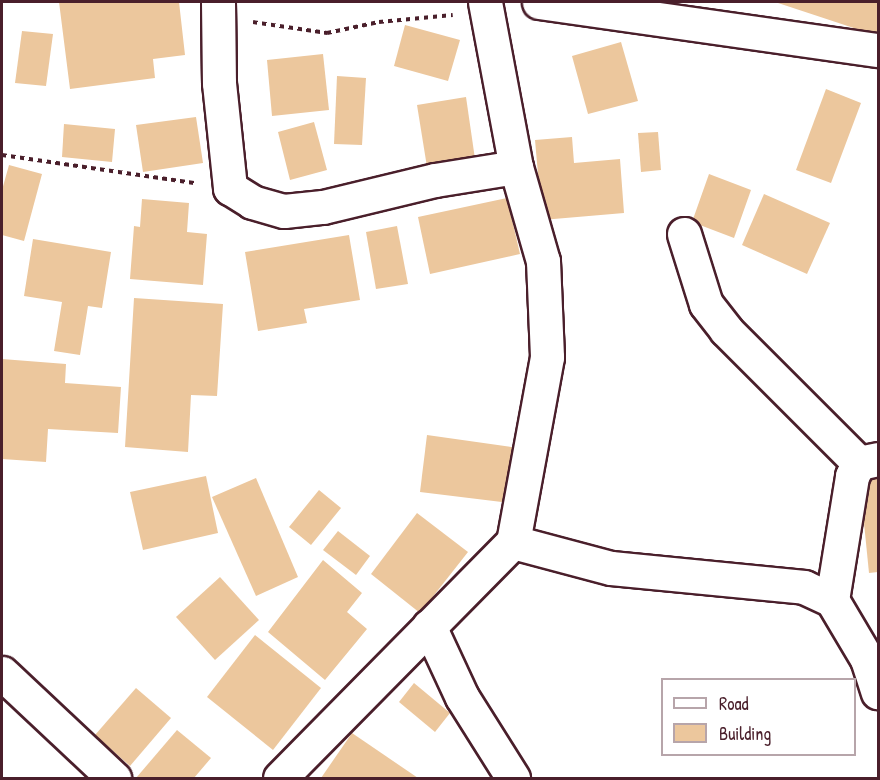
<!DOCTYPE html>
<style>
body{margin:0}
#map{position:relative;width:880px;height:780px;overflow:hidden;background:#fff;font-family:"Patrick Hand",sans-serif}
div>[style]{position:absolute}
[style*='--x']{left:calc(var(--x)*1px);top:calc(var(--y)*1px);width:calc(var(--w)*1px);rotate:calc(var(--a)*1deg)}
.building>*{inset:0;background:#ecc79d}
.path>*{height:4px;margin-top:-2px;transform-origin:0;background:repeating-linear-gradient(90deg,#4a1f2b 0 4.5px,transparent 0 9px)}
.roads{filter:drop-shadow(2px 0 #4a1f2b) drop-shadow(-2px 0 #4a1f2b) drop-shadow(0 2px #4a1f2b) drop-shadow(0 -2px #4a1f2b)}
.street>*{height:33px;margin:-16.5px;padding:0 16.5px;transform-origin:16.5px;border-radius:16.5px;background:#fff}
span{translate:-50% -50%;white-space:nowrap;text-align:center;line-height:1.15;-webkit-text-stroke:5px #fff;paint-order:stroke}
.frame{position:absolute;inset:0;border:3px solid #4a1f2b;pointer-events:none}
.legend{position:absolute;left:661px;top:678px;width:195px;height:78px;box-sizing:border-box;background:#fff;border:2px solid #b7a5aa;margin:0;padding:8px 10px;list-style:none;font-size:18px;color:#4a1f2b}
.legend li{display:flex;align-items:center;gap:12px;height:30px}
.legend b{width:30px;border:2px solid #b7a5aa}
</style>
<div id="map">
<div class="building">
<i style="clip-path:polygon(59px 2px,179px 2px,185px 55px,153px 59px,155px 78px,70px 89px)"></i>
<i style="clip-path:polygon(775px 2px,878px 2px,878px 36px)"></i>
<i style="clip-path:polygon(405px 25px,460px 40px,448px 81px,394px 66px)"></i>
<i style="clip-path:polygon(22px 31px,53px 34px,46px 86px,15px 83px)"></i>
<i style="clip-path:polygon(621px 42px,638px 101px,588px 114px,572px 56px)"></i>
<i style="clip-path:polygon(323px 54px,329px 110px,272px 116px,267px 60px)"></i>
<i style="clip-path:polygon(337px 76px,366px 78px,362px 145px,334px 144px)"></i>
<i style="clip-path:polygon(826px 89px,861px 103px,831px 183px,796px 170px)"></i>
<i style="clip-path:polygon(466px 97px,475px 159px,427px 167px,417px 105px)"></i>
<i style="clip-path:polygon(196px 117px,203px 163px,143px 172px,136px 125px)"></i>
<i style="clip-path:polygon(314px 122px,327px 170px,290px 180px,278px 132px)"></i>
<i style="clip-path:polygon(64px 124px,115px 129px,112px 162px,62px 157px)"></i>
<i style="clip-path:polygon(658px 132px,661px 170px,641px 172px,638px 133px)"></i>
<i style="clip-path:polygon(572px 137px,574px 163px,620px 159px,624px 213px,542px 220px,535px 140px)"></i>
<i style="clip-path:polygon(9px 165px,42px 174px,24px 241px,2px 235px,2px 190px)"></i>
<i style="clip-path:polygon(709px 174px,751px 190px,734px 238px,692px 222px)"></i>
<i style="clip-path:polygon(764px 194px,830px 223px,807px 274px,742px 245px)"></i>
<i style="clip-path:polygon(507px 198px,520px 254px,430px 274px,418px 217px)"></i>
<i style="clip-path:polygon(142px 199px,189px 203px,187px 232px,207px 234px,203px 285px,130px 279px,134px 226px,140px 227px)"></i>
<i style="clip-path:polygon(397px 226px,408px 284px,376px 289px,366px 232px)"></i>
<i style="clip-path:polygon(349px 235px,360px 300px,304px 309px,307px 323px,258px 331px,245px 252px)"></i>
<i style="clip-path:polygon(33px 239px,111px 252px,102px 308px,88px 306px,80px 355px,54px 351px,62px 302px,24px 296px)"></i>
<i style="clip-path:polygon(134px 298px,223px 304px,217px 396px,191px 395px,188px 452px,125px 447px)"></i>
<i style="clip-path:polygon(2px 359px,66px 364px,65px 383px,121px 387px,118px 433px,48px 429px,46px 462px,2px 459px)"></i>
<i style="clip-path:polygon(427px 435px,518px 448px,511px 503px,420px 492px)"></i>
<i style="clip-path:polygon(878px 471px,878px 572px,869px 573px,859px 473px)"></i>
<i style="clip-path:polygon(206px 476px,218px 533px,143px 550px,130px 492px)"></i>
<i style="clip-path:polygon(256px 478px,298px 577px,256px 596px,212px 497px)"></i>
<i style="clip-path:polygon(319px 490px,341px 508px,311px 545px,289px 527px)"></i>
<i style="clip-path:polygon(417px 513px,468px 552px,420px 613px,371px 574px)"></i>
<i style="clip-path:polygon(338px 531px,370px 556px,356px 575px,323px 550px)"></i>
<i style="clip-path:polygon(323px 560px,362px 593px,347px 612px,367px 629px,325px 680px,268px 632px)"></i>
<i style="clip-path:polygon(220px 577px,259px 620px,215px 660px,176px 617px)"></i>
<i style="clip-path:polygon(255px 635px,321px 688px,273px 750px,207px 697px)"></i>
<i style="clip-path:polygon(414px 683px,450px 713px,435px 732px,399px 702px)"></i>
<i style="clip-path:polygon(136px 688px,171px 718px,130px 766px,95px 735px)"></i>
<i style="clip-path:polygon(177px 730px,211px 758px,194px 778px,136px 778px)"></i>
<i style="clip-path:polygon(352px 733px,418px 778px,321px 778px)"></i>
</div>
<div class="path">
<i style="--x:253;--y:22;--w:75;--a:8.5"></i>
<i style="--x:327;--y:33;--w:53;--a:-11.9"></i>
<i style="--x:379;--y:22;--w:74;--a:-5.4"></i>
<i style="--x:2;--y:155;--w:194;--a:8.3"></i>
</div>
<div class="roads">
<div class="street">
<i style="--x:218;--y:2;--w:81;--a:89.3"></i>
<i style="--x:219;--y:83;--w:106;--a:84"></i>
<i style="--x:230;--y:188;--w:26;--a:32"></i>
<i style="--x:252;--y:202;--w:33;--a:16"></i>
<i style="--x:284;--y:211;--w:39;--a:-6"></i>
<i style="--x:323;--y:207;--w:115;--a:-13.6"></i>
<i style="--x:435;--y:180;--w:82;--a:-9.1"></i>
<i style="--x:485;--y:2;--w:168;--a:79.4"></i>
<i style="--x:516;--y:167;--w:98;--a:74"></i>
<i style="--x:543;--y:261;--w:96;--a:87.6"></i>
<i style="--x:547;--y:357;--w:188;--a:100.4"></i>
<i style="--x:539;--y:2;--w:342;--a:8.1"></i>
<i style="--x:684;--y:234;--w:73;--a:72.6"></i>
<i style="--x:706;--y:304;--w:33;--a:52"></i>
<i style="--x:726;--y:330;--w:188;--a:45"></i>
<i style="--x:832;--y:600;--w:126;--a:-80.8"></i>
<i style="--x:852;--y:476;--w:15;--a:-62"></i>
<i style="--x:859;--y:463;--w:19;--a:-12"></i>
<i style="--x:429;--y:626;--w:78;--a:65.1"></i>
<i style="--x:462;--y:697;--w:96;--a:57.8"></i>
<i style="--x:2;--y:673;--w:154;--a:43.2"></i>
<i style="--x:280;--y:778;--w:332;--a:-45.4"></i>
<i style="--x:513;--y:542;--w:101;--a:14.9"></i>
<i style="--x:611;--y:568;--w:194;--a:5.6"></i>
<i style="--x:804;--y:587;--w:31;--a:25"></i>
<i style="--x:832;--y:600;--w:69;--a:59.3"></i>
<i style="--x:867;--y:659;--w:35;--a:72"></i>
</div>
</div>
<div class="frame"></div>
<ul class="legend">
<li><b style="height:8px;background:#fff"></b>Road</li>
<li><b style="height:16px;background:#ecc79d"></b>Building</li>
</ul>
</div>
